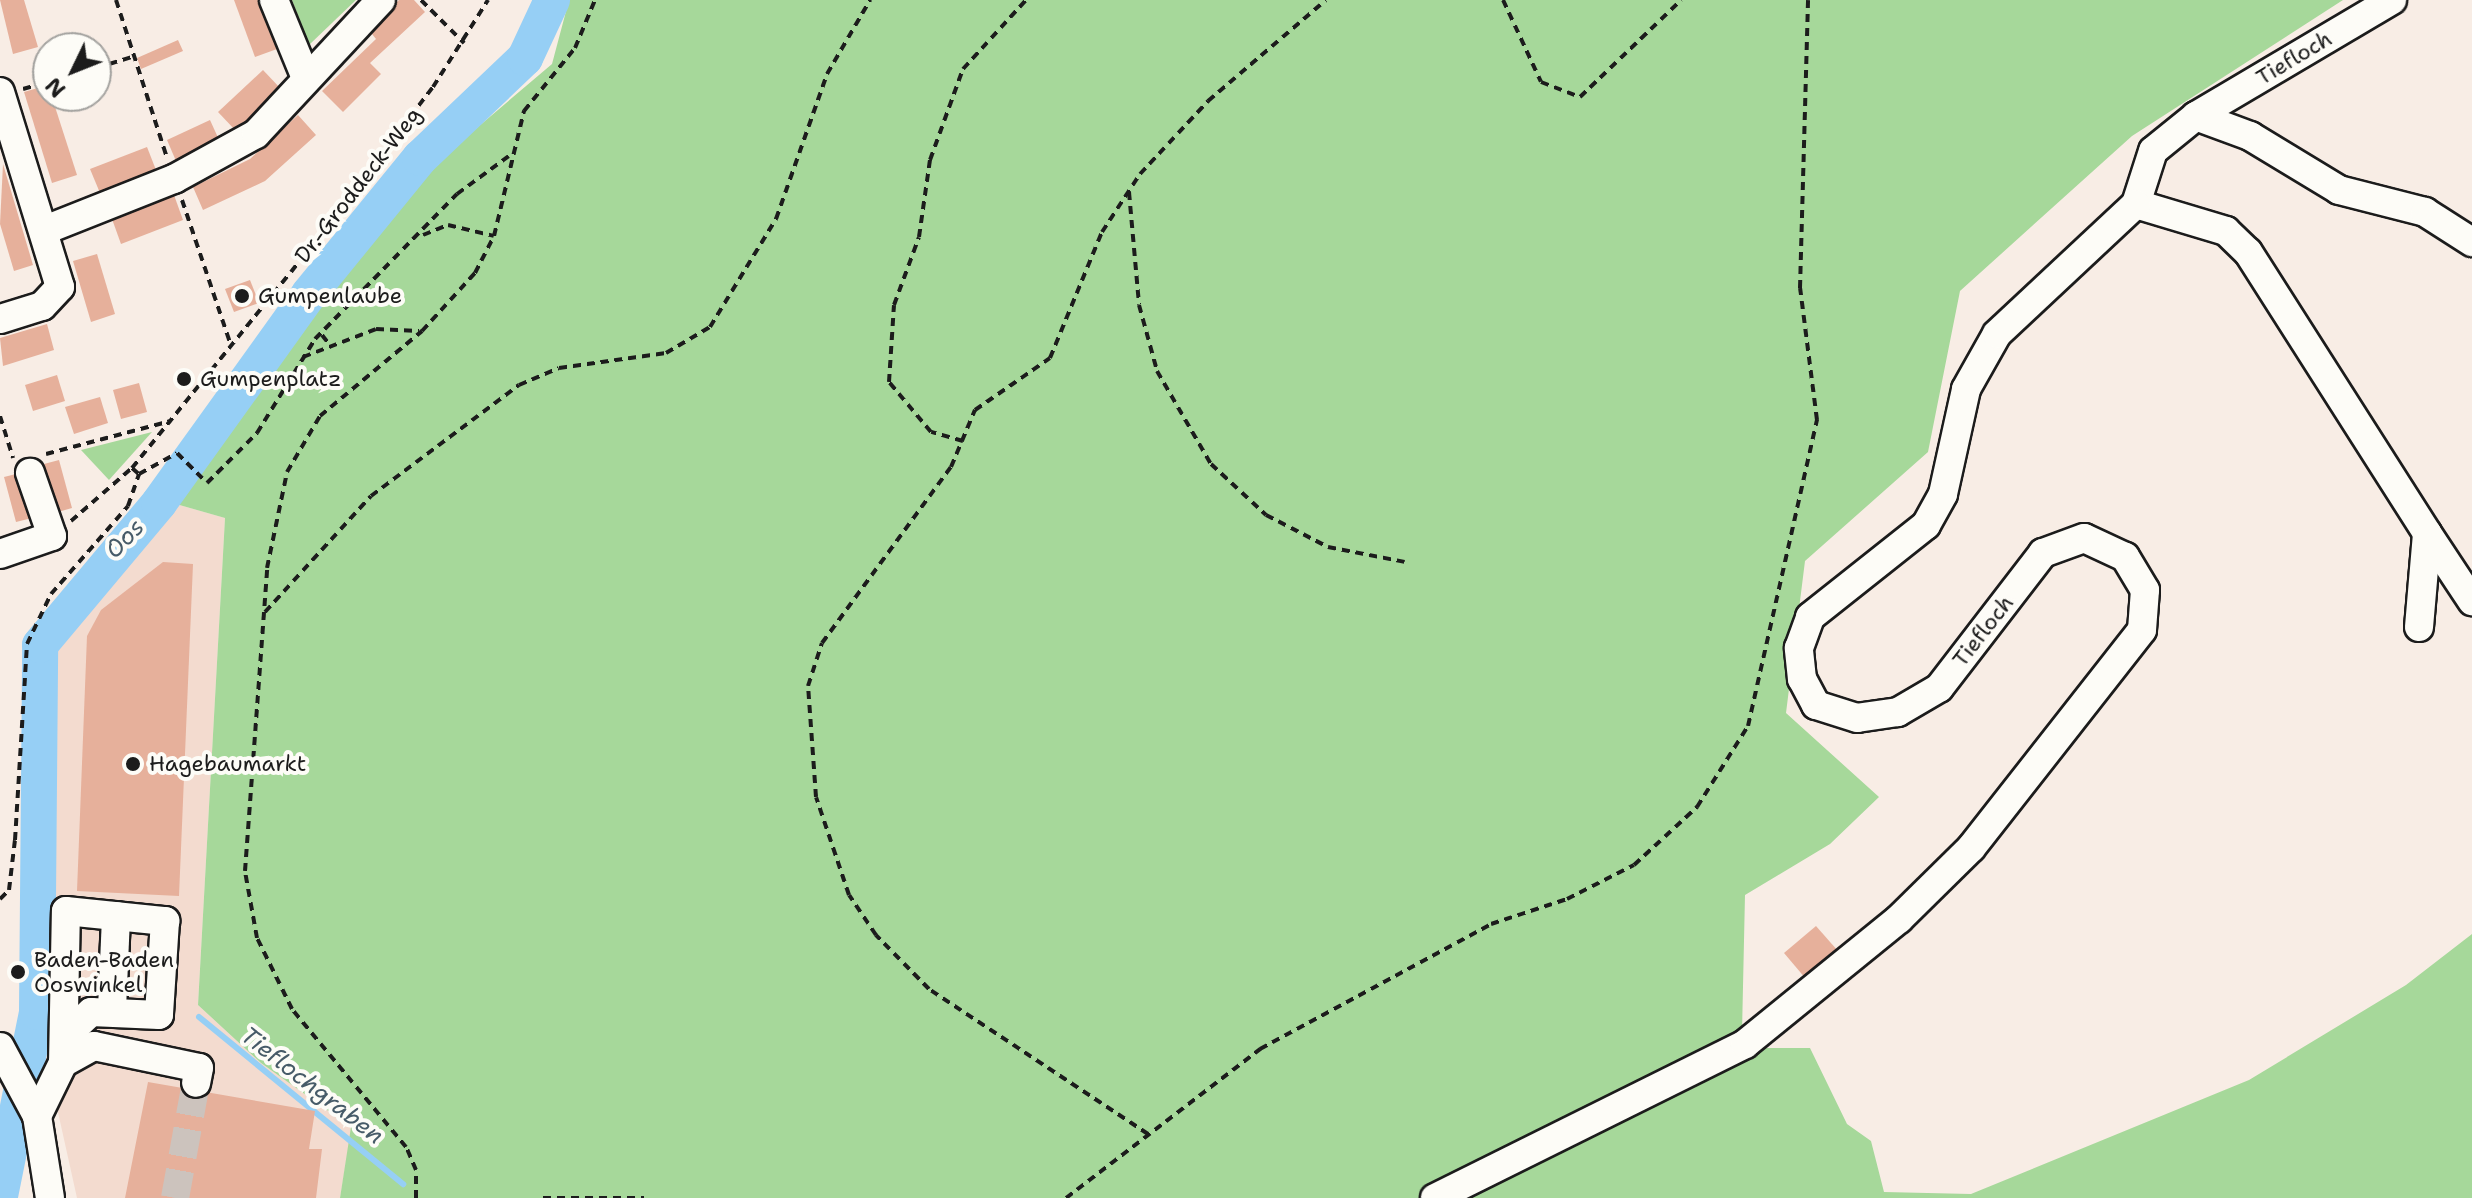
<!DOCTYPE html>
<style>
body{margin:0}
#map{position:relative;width:2472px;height:1198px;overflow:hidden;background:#f8ede5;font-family:"Shantell Sans",sans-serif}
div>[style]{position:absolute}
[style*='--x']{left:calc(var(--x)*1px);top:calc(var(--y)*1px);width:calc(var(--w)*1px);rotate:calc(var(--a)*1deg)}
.built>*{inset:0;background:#f3dbcf}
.green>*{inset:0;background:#a6d89a}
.stream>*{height:6px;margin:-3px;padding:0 3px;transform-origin:3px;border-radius:3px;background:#96cff5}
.river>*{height:36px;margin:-18px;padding:0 18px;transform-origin:18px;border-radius:18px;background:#96cff5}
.building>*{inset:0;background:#e6b09b}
.minor-tunnel>*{height:28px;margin-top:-14px;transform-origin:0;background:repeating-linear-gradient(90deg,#ccc3bd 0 28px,transparent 0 42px)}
.path>*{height:4px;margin-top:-2px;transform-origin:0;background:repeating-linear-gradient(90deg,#1c1c1c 0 8px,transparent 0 14px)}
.roads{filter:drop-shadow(2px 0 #1c1c1c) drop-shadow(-2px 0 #1c1c1c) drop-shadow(0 2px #1c1c1c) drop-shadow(0 -2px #1c1c1c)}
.minor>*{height:28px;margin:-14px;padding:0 14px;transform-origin:14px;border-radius:14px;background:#fdfcf7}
.dots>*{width:22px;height:22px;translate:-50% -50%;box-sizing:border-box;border:4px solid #fdfcf7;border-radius:50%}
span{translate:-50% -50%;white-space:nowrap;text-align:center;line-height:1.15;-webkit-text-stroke:8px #fdfcf7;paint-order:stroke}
.street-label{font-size:22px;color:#1c1c1c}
.poi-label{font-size:22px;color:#1c1c1c}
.left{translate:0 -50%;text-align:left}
.water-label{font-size:24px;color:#475b68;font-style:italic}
.north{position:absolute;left:32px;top:32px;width:80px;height:80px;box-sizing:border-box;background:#fdfcf7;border:2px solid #a3a29f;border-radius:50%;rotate:227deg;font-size:22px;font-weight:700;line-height:32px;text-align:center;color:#1c1c1c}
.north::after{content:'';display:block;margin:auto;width:28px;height:36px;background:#1c1c1c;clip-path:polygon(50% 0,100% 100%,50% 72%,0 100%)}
</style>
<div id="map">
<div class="built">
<i style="clip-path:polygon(169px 502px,225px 518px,198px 1005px,261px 1063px,352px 1127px,340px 1198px,77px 1198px,42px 1040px,50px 643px)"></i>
</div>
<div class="green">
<i style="clip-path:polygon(292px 0,356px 0,309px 45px)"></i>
<i style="clip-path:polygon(569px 0,2343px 0,2132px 136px,1960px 291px,1928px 452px,1805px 561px,1786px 713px,1879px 797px,1830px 844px,1745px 895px,1742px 1033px,1756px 1048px,1810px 1048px,1847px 1124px,1871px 1141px,1884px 1192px,1971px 1194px,2249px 1080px,2406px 985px,2472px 934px,2472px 1198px,340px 1198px,351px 1127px,261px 1063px,198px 1005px,225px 518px,169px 502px,349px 255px,426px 171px,552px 64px)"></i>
<i style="clip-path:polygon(152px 432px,109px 480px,81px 450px)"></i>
</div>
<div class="stream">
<i style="--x:199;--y:1017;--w:264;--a:39.3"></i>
</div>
<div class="river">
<i style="--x:0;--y:1196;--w:188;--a:-78.6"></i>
<i style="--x:37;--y:1012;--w:367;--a:-89.5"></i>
<i style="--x:40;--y:645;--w:185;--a:-50"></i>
<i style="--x:159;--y:503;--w:257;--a:-54.3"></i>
<i style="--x:309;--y:294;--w:176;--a:-50.8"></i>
<i style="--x:420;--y:158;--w:145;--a:-43.6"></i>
<i style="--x:525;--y:58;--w:64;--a:-65"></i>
</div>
<div class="building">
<i style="clip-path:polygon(0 0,24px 0,38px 47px,13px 54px)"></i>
<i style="clip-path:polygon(234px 0,260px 0,277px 49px,255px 57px)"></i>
<i style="clip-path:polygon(399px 0,414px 0,425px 12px,370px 63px,381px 74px,343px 112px,322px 91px,376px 39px,368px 29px)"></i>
<i style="clip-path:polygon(178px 40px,183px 51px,141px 69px,137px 58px)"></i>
<i style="clip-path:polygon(263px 70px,281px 89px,236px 131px,218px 112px)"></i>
<i style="clip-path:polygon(48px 85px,77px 175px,52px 183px,24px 92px)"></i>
<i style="clip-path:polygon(298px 115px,316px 135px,265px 181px,203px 210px,193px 187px,250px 159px)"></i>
<i style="clip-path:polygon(210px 120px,220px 142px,176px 161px,167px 140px)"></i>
<i style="clip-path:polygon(147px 147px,156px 170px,100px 193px,90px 169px)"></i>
<i style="clip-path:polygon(3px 164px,33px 265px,14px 271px,0 224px)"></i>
<i style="clip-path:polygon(174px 195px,183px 220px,121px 244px,112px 219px)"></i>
<i style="clip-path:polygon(97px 254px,115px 314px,91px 322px,73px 261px)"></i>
<i style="clip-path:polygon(250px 280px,259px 303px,234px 312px,225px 289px)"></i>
<i style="clip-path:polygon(47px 324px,54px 350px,3px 366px,0 338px)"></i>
<i style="clip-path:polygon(57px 375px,65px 401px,33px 411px,25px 385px)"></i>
<i style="clip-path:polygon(139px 383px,147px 412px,121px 419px,113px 390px)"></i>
<i style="clip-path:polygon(100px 397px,108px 423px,74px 434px,65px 407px)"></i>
<i style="clip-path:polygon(59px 460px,72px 508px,58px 512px,44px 464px)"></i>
<i style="clip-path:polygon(20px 473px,32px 518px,16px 522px,4px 477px)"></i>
<i style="clip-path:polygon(163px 562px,193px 564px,179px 896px,77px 891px,87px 636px,101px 610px)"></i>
<i style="clip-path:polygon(1816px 926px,1838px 951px,1806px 979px,1784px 953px)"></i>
<i style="clip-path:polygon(148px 1082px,315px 1111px,309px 1149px,322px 1149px,316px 1198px,125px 1198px)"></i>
</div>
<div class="minor-tunnel">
<i style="--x:175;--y:1198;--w:117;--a:-79.7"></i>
</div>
<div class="path">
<i style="--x:116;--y:0;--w:166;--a:72.1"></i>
<i style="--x:421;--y:0;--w:61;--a:45"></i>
<i style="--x:1503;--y:0;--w:90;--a:65.1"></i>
<i style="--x:1541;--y:82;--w:42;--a:21"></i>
<i style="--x:1580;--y:97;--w:140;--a:-43.8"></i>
<i style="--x:96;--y:68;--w:38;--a:-17"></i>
<i style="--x:23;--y:89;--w:26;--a:-16"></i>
<i style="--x:1129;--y:192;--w:113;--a:84.9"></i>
<i style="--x:1139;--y:305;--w:68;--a:74.7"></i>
<i style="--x:1157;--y:371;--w:108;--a:59.9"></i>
<i style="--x:1211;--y:464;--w:75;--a:42.8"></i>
<i style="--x:1266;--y:515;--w:70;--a:27.3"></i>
<i style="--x:1328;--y:547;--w:78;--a:11"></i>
<i style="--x:182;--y:200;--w:154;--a:71.4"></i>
<i style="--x:423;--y:235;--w:27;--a:-22"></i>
<i style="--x:448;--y:225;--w:47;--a:13.4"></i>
<i style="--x:322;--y:335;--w:16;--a:52"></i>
<i style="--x:303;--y:357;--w:78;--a:-21"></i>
<i style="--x:376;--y:329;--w:43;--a:2.7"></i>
<i style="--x:0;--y:416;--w:44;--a:72.8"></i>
<i style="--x:963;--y:441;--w:33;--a:-164"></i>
<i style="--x:931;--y:432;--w:65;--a:-130"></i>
<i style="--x:889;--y:382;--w:77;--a:-86.3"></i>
<i style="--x:894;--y:305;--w:72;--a:-69.8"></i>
<i style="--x:919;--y:237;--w:78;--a:-81.9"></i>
<i style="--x:930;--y:160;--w:97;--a:-70.1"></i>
<i style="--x:963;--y:69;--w:93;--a:-47.6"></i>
<i style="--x:46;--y:454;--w:129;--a:-14.8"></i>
<i style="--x:132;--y:468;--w:9;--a:41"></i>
<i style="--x:139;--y:474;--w:43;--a:-28.9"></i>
<i style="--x:177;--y:453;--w:42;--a:45"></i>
<i style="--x:207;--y:483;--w:71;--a:-45"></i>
<i style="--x:257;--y:433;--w:110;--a:-58.3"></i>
<i style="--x:315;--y:339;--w:203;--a:-45.6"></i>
<i style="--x:457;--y:194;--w:64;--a:-36.2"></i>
<i style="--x:71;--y:521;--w:81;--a:-41"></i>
<i style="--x:132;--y:468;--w:252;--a:-51"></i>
<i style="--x:291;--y:272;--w:233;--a:-52.5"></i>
<i style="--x:433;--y:87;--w:103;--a:-57.7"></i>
<i style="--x:265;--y:612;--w:157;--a:-47.6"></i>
<i style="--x:371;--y:496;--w:185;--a:-36.9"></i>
<i style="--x:519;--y:385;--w:43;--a:-23"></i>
<i style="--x:559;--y:368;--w:108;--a:-8"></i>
<i style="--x:666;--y:353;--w:51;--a:-30.6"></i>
<i style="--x:710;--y:327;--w:127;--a:-58.6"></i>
<i style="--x:776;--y:219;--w:154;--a:-70.6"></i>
<i style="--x:827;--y:74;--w:86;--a:-59.8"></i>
<i style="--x:0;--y:899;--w:13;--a:-45"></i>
<i style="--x:9;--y:890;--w:50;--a:-83.2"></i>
<i style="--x:15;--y:840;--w:196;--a:-86.5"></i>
<i style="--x:27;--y:644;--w:55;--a:-64.4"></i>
<i style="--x:51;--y:594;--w:117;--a:-48.8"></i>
<i style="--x:128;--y:506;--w:34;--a:-71"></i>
<i style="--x:1148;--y:1134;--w:263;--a:-146.5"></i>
<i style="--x:929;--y:989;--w:76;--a:-134.5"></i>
<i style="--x:876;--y:935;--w:48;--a:-124"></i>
<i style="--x:849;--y:895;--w:103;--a:-108.6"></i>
<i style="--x:816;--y:797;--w:111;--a:-94.1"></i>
<i style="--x:808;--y:686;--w:45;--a:-72"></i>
<i style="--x:822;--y:643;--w:218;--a:-53.8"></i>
<i style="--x:951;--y:467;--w:62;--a:-67.2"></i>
<i style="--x:975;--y:410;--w:91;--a:-34.7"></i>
<i style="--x:1050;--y:358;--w:136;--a:-67.6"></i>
<i style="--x:1102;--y:232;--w:69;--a:-56.8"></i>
<i style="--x:1140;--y:174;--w:100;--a:-47"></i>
<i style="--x:1208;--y:101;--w:155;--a:-40.6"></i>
<i style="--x:416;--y:1198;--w:28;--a:-90"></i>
<i style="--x:416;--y:1170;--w:25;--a:-113"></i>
<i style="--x:406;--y:1147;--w:179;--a:-129.6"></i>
<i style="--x:292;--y:1009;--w:79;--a:-116.2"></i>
<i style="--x:257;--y:938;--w:68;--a:-100.2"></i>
<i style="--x:245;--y:871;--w:304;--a:-85.8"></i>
<i style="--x:267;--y:568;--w:98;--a:-78.2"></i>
<i style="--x:287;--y:472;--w:65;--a:-59.5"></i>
<i style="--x:320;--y:416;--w:133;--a:-39.8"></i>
<i style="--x:422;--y:331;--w:79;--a:-47.6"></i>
<i style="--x:475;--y:273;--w:42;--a:-62.8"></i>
<i style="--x:494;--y:236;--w:129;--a:-76.5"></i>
<i style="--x:524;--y:111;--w:81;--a:-51"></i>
<i style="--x:575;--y:48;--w:52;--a:-67.4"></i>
<i style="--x:543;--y:1198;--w:101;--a:0"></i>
<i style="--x:1066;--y:1198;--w:245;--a:-37.5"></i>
<i style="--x:1260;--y:1049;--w:263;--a:-28.4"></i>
<i style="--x:1491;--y:924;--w:80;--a:-18.2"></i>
<i style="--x:1567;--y:899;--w:75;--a:-26.9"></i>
<i style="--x:1634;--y:865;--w:86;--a:-42.6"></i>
<i style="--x:1697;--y:807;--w:96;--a:-57.8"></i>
<i style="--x:1748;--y:726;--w:314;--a:-77.3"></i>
<i style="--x:1817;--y:420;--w:133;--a:-97.3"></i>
<i style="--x:1800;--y:288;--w:288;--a:-88.4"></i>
</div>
<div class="roads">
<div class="minor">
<i style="--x:274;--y:0;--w:84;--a:67.7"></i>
<i style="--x:2392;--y:0;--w:228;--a:149.4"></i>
<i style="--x:2196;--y:116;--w:55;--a:140.9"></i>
<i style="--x:2153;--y:151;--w:56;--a:107.8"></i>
<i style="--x:2136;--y:204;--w:94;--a:16.7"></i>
<i style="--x:2226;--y:231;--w:30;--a:44"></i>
<i style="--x:2248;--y:252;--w:333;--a:57.5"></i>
<i style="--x:0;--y:92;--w:204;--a:72.9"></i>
<i style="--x:60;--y:287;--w:26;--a:133"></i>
<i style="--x:42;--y:306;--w:44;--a:162.8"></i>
<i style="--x:2196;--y:116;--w:58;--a:20.3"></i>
<i style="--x:2250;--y:136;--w:104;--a:31.2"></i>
<i style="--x:2339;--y:190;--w:89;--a:14.3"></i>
<i style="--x:2425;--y:212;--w:56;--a:32.6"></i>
<i style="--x:45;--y:230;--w:139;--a:-21.6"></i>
<i style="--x:174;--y:179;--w:94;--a:-28.8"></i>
<i style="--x:256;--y:134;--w:183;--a:-47"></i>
<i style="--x:0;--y:554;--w:55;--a:-19.1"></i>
<i style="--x:52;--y:536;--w:67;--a:-109.2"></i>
<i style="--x:2419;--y:627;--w:94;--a:-85.1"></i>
<i style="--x:2427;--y:533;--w:82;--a:56.5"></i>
<i style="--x:112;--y:1009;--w:93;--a:-87.5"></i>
<i style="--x:0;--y:1047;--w:78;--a:61.8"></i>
<i style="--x:37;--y:1116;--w:83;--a:81"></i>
<i style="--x:63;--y:1063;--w:152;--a:-88.9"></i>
<i style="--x:66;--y:911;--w:100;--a:5.8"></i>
<i style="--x:165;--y:921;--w:94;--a:93.7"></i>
<i style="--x:159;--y:1015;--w:68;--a:-177.5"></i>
<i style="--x:91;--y:1012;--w:37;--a:137"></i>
<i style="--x:37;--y:1116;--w:59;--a:-63.9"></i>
<i style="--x:63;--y:1063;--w:35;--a:-29"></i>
<i style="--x:94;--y:1046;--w:107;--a:11.8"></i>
<i style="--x:199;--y:1068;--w:15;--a:101"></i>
<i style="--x:1435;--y:1198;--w:346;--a:-26.4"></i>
<i style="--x:1745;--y:1044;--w:198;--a:-39.1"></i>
<i style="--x:1899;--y:919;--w:101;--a:-44.6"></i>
<i style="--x:1971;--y:848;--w:277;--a:-51.9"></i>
<i style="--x:2142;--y:630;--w:40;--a:-85.7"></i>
<i style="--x:2145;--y:590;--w:39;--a:-121"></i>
<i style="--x:2125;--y:557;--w:45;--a:-155.1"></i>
<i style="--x:2084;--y:538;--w:44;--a:159.9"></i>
<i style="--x:2043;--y:553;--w:170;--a:127.6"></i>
<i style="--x:1939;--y:688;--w:48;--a:149.7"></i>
<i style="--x:1898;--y:712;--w:41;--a:171.7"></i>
<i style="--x:1857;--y:718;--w:43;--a:-162.4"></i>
<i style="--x:1816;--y:705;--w:30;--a:-118"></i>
<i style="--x:1802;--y:679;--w:31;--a:-96"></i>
<i style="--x:1799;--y:648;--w:33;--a:-70"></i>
<i style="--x:1810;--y:617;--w:148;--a:-38.4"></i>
<i style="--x:1926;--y:525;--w:35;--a:-61"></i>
<i style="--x:1943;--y:494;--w:107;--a:-77.6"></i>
<i style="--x:1966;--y:389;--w:63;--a:-60.6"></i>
<i style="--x:1997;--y:334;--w:190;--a:-43.1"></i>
</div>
</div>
<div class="dots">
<i style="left:242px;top:296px;background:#1c1c1c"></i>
<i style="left:184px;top:379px;background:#1c1c1c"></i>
<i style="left:133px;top:764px;background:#1c1c1c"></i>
<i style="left:18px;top:972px;background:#1c1c1c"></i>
</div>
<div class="street-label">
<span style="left:2294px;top:58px;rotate:-31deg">Tiefloch</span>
<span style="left:358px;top:185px;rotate:-52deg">Dr.-Groddeck-Weg</span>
<span style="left:1983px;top:631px;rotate:-52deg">Tiefloch</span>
</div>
<div class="poi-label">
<span class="left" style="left:258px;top:296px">Gumpenlaube</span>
<span class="left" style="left:200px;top:379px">Gumpenplatz</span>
<span class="left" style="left:149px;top:764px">Hagebaumarkt</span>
<span class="left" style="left:34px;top:972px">Baden-Baden<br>Ooswinkel</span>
</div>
<div class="water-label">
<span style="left:125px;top:539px;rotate:-46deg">Oos</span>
<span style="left:312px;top:1086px;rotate:38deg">Tieflochgraben</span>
</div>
<div class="north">N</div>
</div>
